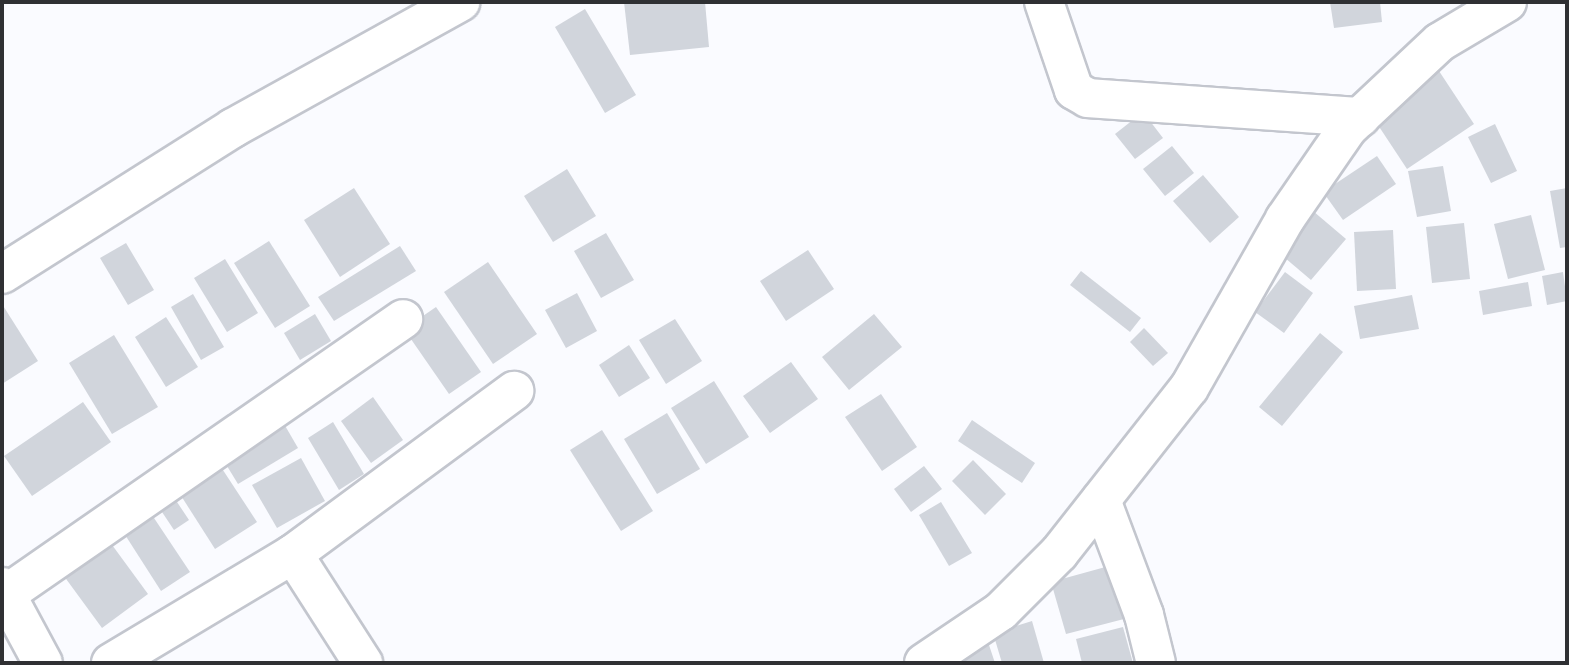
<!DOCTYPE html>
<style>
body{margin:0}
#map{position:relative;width:1569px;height:665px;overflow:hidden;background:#fafbff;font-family:"Fira Sans Condensed",sans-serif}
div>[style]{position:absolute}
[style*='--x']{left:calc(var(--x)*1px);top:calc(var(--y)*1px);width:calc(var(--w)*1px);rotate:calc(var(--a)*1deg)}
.building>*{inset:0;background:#d1d5dc}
.roads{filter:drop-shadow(2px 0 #c3c6ce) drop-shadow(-2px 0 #c3c6ce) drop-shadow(0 2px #c3c6ce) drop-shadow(0 -2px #c3c6ce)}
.minor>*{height:38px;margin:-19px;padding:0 19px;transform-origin:19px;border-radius:19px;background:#fff}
span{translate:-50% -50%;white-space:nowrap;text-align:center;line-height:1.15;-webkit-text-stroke:7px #fff;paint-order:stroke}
.frame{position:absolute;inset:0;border:4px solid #2f3033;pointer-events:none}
</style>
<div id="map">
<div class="building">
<i style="clip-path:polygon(624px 2px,705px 2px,709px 47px,630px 55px)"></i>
<i style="clip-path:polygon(1330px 2px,1380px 2px,1382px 22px,1334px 28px)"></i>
<i style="clip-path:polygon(585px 9px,636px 95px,605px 113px,555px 27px)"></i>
<i style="clip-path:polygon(1439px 71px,1474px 124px,1407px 169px,1372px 116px)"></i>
<i style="clip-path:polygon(1143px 112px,1163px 138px,1135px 159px,1115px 134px)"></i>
<i style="clip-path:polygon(1495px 124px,1517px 171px,1491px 183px,1468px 137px)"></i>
<i style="clip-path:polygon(1172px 146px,1194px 173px,1165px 196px,1143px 169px)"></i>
<i style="clip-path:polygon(1377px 156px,1396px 184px,1343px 220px,1323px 192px)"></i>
<i style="clip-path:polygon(1443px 166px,1451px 211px,1417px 217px,1408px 171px)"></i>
<i style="clip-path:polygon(567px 169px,596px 216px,553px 242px,524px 196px)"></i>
<i style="clip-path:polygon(1203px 175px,1239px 217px,1210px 243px,1173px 201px)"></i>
<i style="clip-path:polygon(354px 188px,390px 244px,340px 277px,304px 220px)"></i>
<i style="clip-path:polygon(1567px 188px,1567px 247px,1560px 248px,1550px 191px)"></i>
<i style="clip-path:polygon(1313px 211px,1346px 239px,1311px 280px,1278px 252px)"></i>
<i style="clip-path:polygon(1531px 215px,1545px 270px,1508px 279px,1494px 224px)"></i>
<i style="clip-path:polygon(1464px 223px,1470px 279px,1432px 283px,1426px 227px)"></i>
<i style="clip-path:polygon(1393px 230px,1396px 289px,1357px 291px,1354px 232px)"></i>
<i style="clip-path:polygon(606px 233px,634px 280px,601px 298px,574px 251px)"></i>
<i style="clip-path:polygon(269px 241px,310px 306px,275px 328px,234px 263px)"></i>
<i style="clip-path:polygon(126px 243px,154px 290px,128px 305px,100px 258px)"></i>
<i style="clip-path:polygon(400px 246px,416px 271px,334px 321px,318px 297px)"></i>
<i style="clip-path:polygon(808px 250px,834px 289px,786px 321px,760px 281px)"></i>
<i style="clip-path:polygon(225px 259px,258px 313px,227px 332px,194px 278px)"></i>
<i style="clip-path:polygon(488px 262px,537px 334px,493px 364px,444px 292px)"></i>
<i style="clip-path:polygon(1081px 271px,1141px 318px,1130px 332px,1070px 285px)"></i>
<i style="clip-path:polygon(1285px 272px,1313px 293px,1284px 333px,1255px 312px)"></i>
<i style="clip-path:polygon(1563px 272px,1567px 301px,1547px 305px,1542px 276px)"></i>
<i style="clip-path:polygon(1528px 282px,1532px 306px,1483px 315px,1479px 291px)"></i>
<i style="clip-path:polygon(577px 293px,597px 331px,566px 348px,545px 310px)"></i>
<i style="clip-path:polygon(193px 294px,224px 347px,201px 360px,171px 307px)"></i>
<i style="clip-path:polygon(1412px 295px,1419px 329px,1360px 339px,1354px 306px)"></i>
<i style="clip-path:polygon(2px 304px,38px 361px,2px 384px)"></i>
<i style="clip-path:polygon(436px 307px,481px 372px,449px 394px,404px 329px)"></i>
<i style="clip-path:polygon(315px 314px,331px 341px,300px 360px,284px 333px)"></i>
<i style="clip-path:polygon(874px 314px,902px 347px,849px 390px,822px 357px)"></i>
<i style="clip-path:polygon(166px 317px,198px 367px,166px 387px,135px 337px)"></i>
<i style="clip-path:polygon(675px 319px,702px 361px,666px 384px,639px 340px)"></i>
<i style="clip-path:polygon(1144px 328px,1168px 353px,1153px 366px,1130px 342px)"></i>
<i style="clip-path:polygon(1320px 333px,1343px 352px,1282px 426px,1259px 407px)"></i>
<i style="clip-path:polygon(114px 335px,158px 407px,112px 434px,69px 363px)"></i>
<i style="clip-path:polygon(629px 345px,650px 378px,619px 397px,599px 365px)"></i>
<i style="clip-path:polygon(791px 362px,818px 399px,770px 433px,743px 396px)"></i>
<i style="clip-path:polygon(714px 381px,749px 437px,706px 464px,671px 408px)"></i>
<i style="clip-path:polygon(881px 394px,917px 447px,882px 471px,845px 417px)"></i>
<i style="clip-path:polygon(373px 397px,403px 440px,371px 463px,341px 421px)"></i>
<i style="clip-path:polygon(83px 402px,111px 442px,32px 496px,4px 456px)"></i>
<i style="clip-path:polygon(667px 413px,700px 469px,657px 494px,624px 439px)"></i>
<i style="clip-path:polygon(280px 417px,298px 448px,238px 484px,219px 453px)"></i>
<i style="clip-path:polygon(972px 420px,1035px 463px,1022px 483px,958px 441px)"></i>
<i style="clip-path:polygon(333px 422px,364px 474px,339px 490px,308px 438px)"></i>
<i style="clip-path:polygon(602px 430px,653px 511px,621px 531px,570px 450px)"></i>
<i style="clip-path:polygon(301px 458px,325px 501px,277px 528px,252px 485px)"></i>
<i style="clip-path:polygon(973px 460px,1006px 494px,985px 515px,952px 481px)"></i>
<i style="clip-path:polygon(219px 464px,257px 522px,215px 549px,178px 491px)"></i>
<i style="clip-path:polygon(924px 466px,942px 489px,911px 512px,894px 489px)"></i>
<i style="clip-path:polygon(173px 496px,189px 520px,174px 530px,158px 506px)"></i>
<i style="clip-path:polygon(941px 502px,972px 553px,949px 566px,919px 515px)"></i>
<i style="clip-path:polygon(148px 509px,190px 572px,161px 591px,120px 527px)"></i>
<i style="clip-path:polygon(107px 538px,148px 594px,102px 628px,61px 572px)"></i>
<i style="clip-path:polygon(1109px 566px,1124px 619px,1066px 634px,1051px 582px)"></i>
<i style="clip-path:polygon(1032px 621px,1044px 663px,1002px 663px,993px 633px)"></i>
<i style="clip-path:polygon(1123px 627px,1133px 663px,1082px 663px,1076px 639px)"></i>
<i style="clip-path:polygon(988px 642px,995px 663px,966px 663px,962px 650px)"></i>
</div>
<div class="roads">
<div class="minor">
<i style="--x:1044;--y:2;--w:93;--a:71.2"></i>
<i style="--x:1074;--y:90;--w:16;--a:30"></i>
<i style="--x:1088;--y:98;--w:273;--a:4"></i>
<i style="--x:2;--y:274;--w:273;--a:-32.3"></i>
<i style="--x:233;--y:128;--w:260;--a:-29"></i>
<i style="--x:1101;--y:500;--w:123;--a:69.5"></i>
<i style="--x:1144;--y:615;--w:49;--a:76"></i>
<i style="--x:293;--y:554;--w:130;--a:57.3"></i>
<i style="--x:2;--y:587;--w:86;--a:61.7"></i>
<i style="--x:2;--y:597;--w:488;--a:-34.7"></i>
<i style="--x:111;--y:663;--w:212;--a:-30.9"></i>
<i style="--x:293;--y:554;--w:275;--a:-36.4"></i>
<i style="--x:924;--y:663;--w:93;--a:-34"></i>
<i style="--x:1001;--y:611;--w:82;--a:-45"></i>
<i style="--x:1059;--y:553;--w:210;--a:-51.8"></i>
<i style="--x:1189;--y:388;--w:194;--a:-60.4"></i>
<i style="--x:1285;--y:219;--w:109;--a:-55.4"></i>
<i style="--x:1347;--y:129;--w:127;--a:-43.1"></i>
<i style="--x:1440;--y:42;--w:78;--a:-30.8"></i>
</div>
</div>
<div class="frame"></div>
</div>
